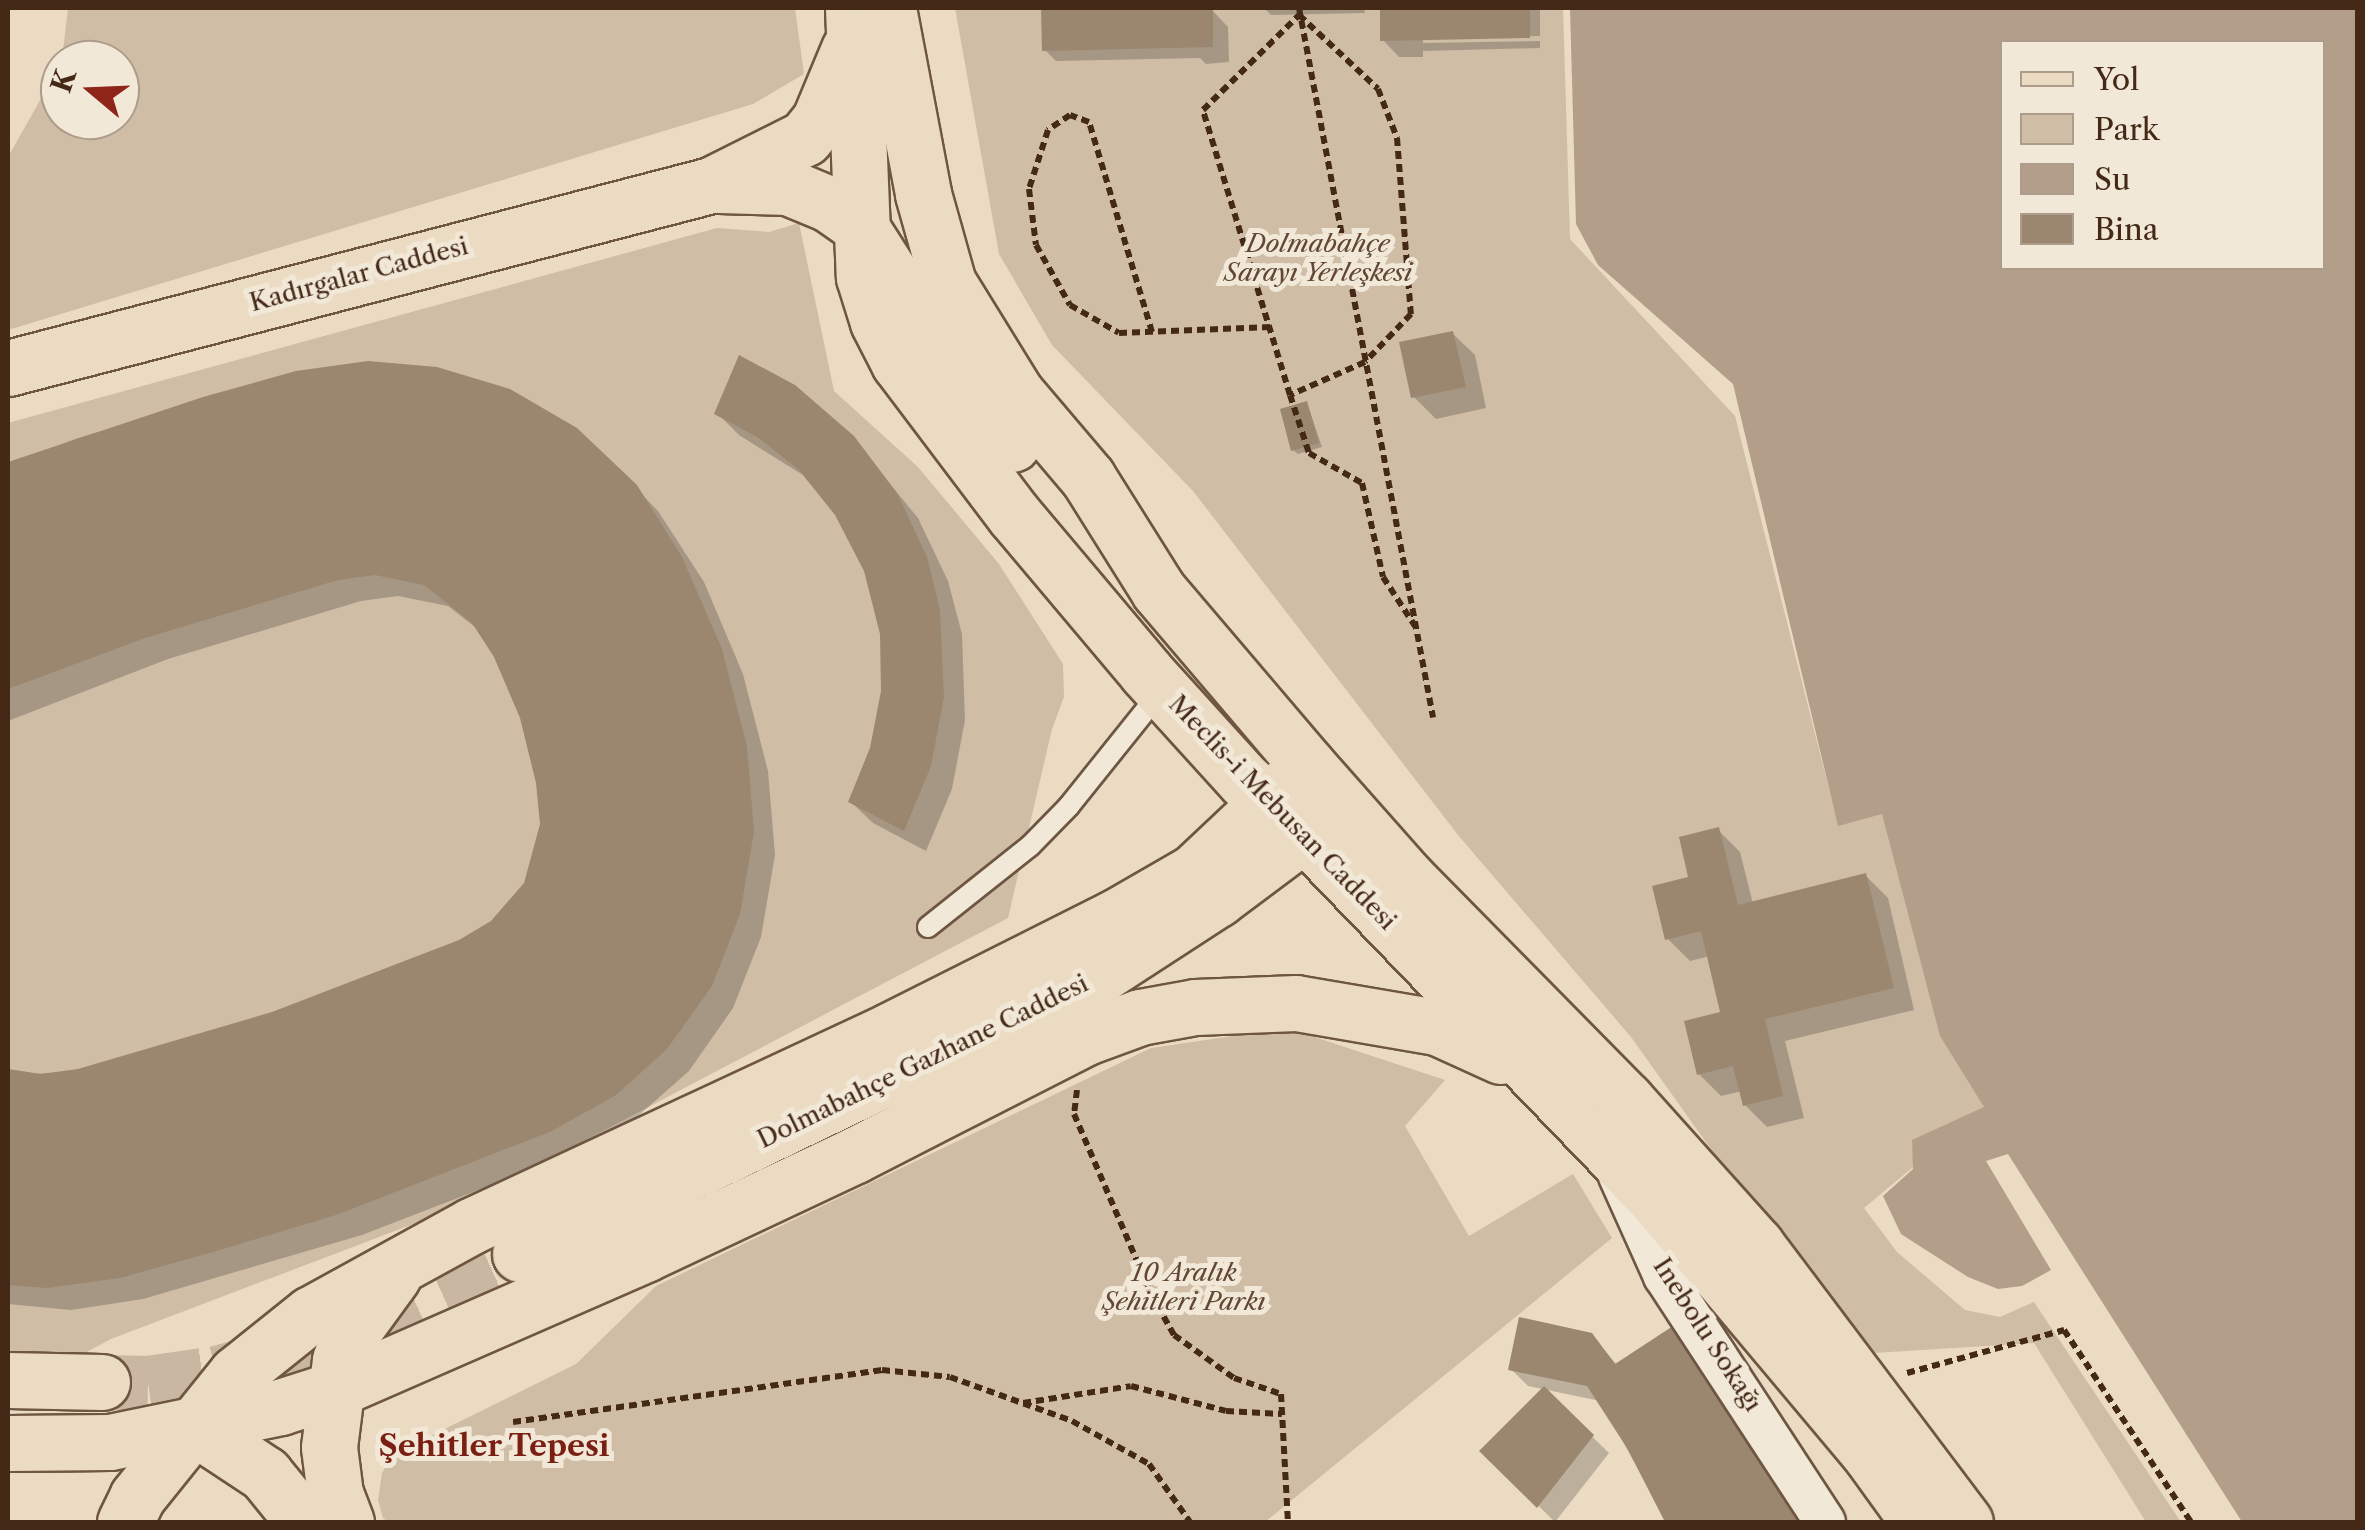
<!DOCTYPE html>
<meta charset="utf-8">
<style>
body{margin:0}
#map{position:relative;width:2365px;height:1530px;overflow:hidden;background:#ebdbc3;font-family:"Libre Caslon Text",serif}
div>[style]{position:absolute}
[style*='--x']{left:calc(var(--x)*1px);top:calc(var(--y)*1px);width:calc(var(--w)*1px);rotate:calc(var(--a)*1deg)}
.green>*{inset:0;background:#cfbda6}
.water>*{inset:0;background:#b39e89}
.shadow>*{inset:0;background:#0003}
.building>*{inset:0;background:#9b8670}
.primary-tunnel>*{height:55px;margin-top:-27.5px;transform-origin:0;background:repeating-linear-gradient(90deg,#cab7a1 0 55px,transparent 0 83px)}
.path>*{height:6px;margin-top:-3px;transform-origin:0;background:repeating-linear-gradient(90deg,#452917 0 8px,transparent 0 13px)}
.roads{filter:drop-shadow(2px 0 #6e5642) drop-shadow(-2px 0 #6e5642) drop-shadow(0 2px #6e5642) drop-shadow(0 -2px #6e5642)}
.lane>*{height:20px;margin:-10px;padding:0 10px;transform-origin:10px;border-radius:10px;background:#f2e8d8}
.street>*{height:40px;margin:-20px;padding:0 20px;transform-origin:20px;border-radius:20px;background:#f2e8d8}
.primary>*{height:55px;margin:-27.5px;padding:0 27.5px;transform-origin:27.5px;border-radius:27.5px;background:#ebdbc3}
span{translate:-50% -50%;white-space:nowrap;text-align:center;line-height:1.15;-webkit-text-stroke:10px #f2e8d8;paint-order:stroke}
.park-label{font-size:25px;color:#614734;font-style:italic}
.street-label{font-size:25px;color:#452917}
.quarter-label{font-size:30px;color:#7a1f14;font-weight:700}
.frame{position:absolute;inset:0;border:10px solid #452917;pointer-events:none}
.legend{position:absolute;left:2000px;top:40px;width:325px;height:230px;box-sizing:border-box;background:#f2e8d8;border:2px solid #ad9c8b;margin:0;padding:12px 18px;list-style:none;font-size:30px;color:#452917}
.legend li{display:flex;align-items:center;gap:20px;height:50px}
.legend b{width:50px;border:2px solid #ad9c8b}
.north{position:absolute;left:40px;top:40px;width:100px;height:100px;box-sizing:border-box;background:#f2e8d8;border:2px solid #ad9c8b;border-radius:50%;rotate:289deg;font-size:28px;font-weight:700;line-height:40px;text-align:center;color:#452917}
.north::after{content:'';display:block;margin:auto;width:35px;height:45px;background:#8f2418;clip-path:polygon(50% 0,100% 100%,50% 72%,0 100%)}
</style>
<div id="map">
<div class="green">
<i style="clip-path:polygon(68px 8px,795px 8px,804px 74px,753px 104px,8px 330px,8px 157px,60px 65px,60px 120px,120px 120px,120px 60px,62px 60px)"></i>
<i style="clip-path:polygon(955px 8px,1563px 8px,1570px 239px,1735px 416px,1838px 825px,1882px 813px,1984px 1108px,1864px 1208px,1897px 1252px,1965px 1310px,2000px 1317px,2034px 1302px,2181px 1522px,2146px 1522px,2034px 1343px,1874px 1353px,1718px 1179px,1728px 1173px,1631px 1037px,1458px 835px,1193px 491px,1052px 345px,999px 254px)"></i>
<i style="clip-path:polygon(799px 223px,834px 391px,918px 467px,999px 564px,1063px 664px,1064px 697px,1052px 729px,1008px 918px,458px 1207px,111px 1339px,64px 1364px,8px 1360px,8px 423px,717px 228px,769px 232px)"></i>
<i style="clip-path:polygon(1287px 1028px,1445px 1080px,1405px 1126px,1469px 1236px,1573px 1174px,1612px 1238px,1265px 1522px,388px 1522px,383px 1518px,378px 1500px,382px 1473px,394px 1454px,576px 1364px,656px 1286px,1151px 1048px)"></i>
</div>
<div class="water">
<i style="clip-path:polygon(evenodd,1570px 8px,2357px 8px,2357px 1522px,2242px 1522px,2008px 1154px,1986px 1161px,2051px 1270px,2022px 1286px,1998px 1289px,1968px 1277px,1901px 1234px,1883px 1196px,1913px 1169px,1912px 1140px,1984px 1107px,1940px 1036px,1882px 814px,1838px 826px,1733px 384px,1598px 265px,1576px 224px,1570px 8px,2002px 42px,2322px 42px,2322px 268px,2002px 268px,2002px 42px)"></i>
</div>
<div class="shadow">
<i style="clip-path:polygon(1044px 8px,1212px 10px,1228px 27px,1229px 62px,1206px 64px,1200px 58px,1056px 61px,1045px 50px)"></i>
<i style="clip-path:polygon(1264px 8px,1364px 8px,1365px 13px,1271px 15px)"></i>
<i style="clip-path:polygon(1382px 8px,1540px 8px,1540px 36px,1423px 38px,1423px 43px,1540px 41px,1540px 48px,1423px 51px,1423px 57px,1399px 57px,1383px 40px)"></i>
<i style="clip-path:polygon(1452px 333px,1475px 355px,1486px 408px,1436px 419px,1414px 397px)"></i>
<i style="clip-path:polygon(296px 374px,635px 487px,658px 511px,704px 582px,743px 674px,768px 771px,775px 855px,761px 937px,733px 1008px,689px 1071px,638px 1116px,574px 1153px,362px 1235px,143px 1299px,71px 1310px,8px 1304px,8px 1070px,19px 1075px,78px 1071px,273px 1014px,460px 942px,493px 923px,526px 884px,542px 824px,539px 783px,522px 717px,497px 656px,480px 631px,448px 606px,398px 596px,361px 601px,168px 659px,8px 721px,8px 464px,78px 438px)"></i>
<i style="clip-path:polygon(1307px 403px,1322px 447px,1298px 454px,1293px 450px)"></i>
<i style="clip-path:polygon(717px 413px,852px 438px,918px 518px,948px 581px,962px 634px,965px 720px,952px 789px,926px 851px,873px 823px,850px 801px,879px 724px,884px 653px,875px 595px,841px 519px,803px 475px,739px 435px)"></i>
<i style="clip-path:polygon(1718px 830px,1740px 852px,1753px 904px,1866px 876px,1888px 898px,1914px 1010px,1785px 1041px,1804px 1118px,1767px 1127px,1745px 1105px,1742px 1091px,1721px 1096px,1699px 1074px,1723px 1014px,1710px 956px,1690px 961px,1668px 939px,1691px 879px)"></i>
<i style="clip-path:polygon(1591px 1335px,1618px 1366px,1690px 1345px,1804px 1522px,1668px 1522px,1600px 1401px,1528px 1386px,1511px 1369px)"></i>
<i style="clip-path:polygon(1544px 1390px,1609px 1453px,1555px 1522px,1483px 1451px)"></i>
</div>
<div class="building">
<i style="clip-path:polygon(1041px 8px,1213px 8px,1213px 47px,1042px 51px)"></i>
<i style="clip-path:polygon(1380px 8px,1530px 8px,1530px 38px,1380px 41px)"></i>
<i style="clip-path:polygon(1453px 331px,1466px 387px,1411px 398px,1399px 342px)"></i>
<i style="clip-path:polygon(739px 355px,795px 385px,854px 436px,897px 493px,927px 557px,940px 610px,944px 697px,931px 766px,904px 831px,848px 802px,870px 748px,881px 691px,880px 634px,864px 571px,835px 515px,799px 470px,759px 438px,714px 414px)"></i>
<i style="clip-path:polygon(368px 361px,437px 367px,510px 389px,577px 428px,637px 485px,682px 557px,722px 649px,747px 747px,754px 832px,740px 914px,712px 986px,667px 1049px,616px 1095px,552px 1131px,339px 1214px,213px 1252px,120px 1278px,47px 1288px,8px 1285px,8px 1069px,41px 1074px,78px 1069px,272px 1012px,459px 940px,491px 921px,524px 883px,540px 824px,536px 783px,520px 718px,494px 657px,472px 623px,424px 585px,375px 575px,338px 580px,145px 638px,8px 689px,8px 462px,203px 397px,296px 371px)"></i>
<i style="clip-path:polygon(1307px 401px,1319px 443px,1291px 451px,1280px 409px)"></i>
<i style="clip-path:polygon(1719px 827px,1738px 905px,1866px 873px,1894px 988px,1765px 1019px,1783px 1096px,1743px 1106px,1733px 1066px,1697px 1075px,1684px 1021px,1720px 1012px,1701px 931px,1665px 940px,1652px 886px,1688px 877px,1679px 837px)"></i>
<i style="clip-path:polygon(1519px 1317px,1592px 1333px,1615px 1364px,1673px 1326px,1800px 1522px,1665px 1522px,1627px 1448px,1587px 1386px,1508px 1370px)"></i>
<i style="clip-path:polygon(1544px 1386px,1594px 1435px,1537px 1508px,1479px 1451px)"></i>
</div>
<div class="primary-tunnel">
<i style="--x:102;--y:1382;--w:46;--a:1.2"></i>
<i style="--x:148;--y:1383;--w:70;--a:-8.2"></i>
<i style="--x:217;--y:1373;--w:63;--a:-15.6"></i>
<i style="--x:278;--y:1356;--w:93;--a:-20.2"></i>
<i style="--x:365;--y:1324;--w:170;--a:-24.3"></i>
</div>
<div class="path">
<i style="--x:1299;--y:8;--w:722;--a:79.3"></i>
<i style="--x:1152;--y:332;--w:219;--a:-106.7"></i>
<i style="--x:1089;--y:122;--w:20;--a:-160"></i>
<i style="--x:1070;--y:115;--w:27;--a:146"></i>
<i style="--x:1048;--y:130;--w:62;--a:107.9"></i>
<i style="--x:1029;--y:189;--w:56;--a:82.9"></i>
<i style="--x:1036;--y:245;--w:69;--a:60.5"></i>
<i style="--x:1070;--y:305;--w:56;--a:29.7"></i>
<i style="--x:1119;--y:333;--w:152;--a:-2.3"></i>
<i style="--x:1290;--y:395;--w:298;--a:-107"></i>
<i style="--x:1203;--y:110;--w:135;--a:-44.7"></i>
<i style="--x:1299;--y:15;--w:108;--a:43.1"></i>
<i style="--x:1378;--y:89;--w:53;--a:68.8"></i>
<i style="--x:1397;--y:138;--w:177;--a:85.5"></i>
<i style="--x:1411;--y:314;--w:66;--a:133.8"></i>
<i style="--x:1365;--y:362;--w:82;--a:156.3"></i>
<i style="--x:1290;--y:395;--w:61;--a:71.9"></i>
<i style="--x:1309;--y:453;--w:61;--a:29.5"></i>
<i style="--x:1362;--y:483;--w:96;--a:77.4"></i>
<i style="--x:1383;--y:577;--w:59;--a:56.9"></i>
<i style="--x:1077;--y:1090;--w:24;--a:97"></i>
<i style="--x:1074;--y:1114;--w:196;--a:66.8"></i>
<i style="--x:1151;--y:1294;--w:47;--a:60.7"></i>
<i style="--x:1174;--y:1335;--w:74;--a:35.6"></i>
<i style="--x:1234;--y:1378;--w:50;--a:18.8"></i>
<i style="--x:1281;--y:1394;--w:128;--a:86.9"></i>
<i style="--x:1907;--y:1373;--w:163;--a:-15.3"></i>
<i style="--x:2064;--y:1330;--w:230;--a:56.5"></i>
<i style="--x:1023;--y:1403;--w:109;--a:-8.9"></i>
<i style="--x:1131;--y:1386;--w:98;--a:14.7"></i>
<i style="--x:1226;--y:1411;--w:56;--a:3.1"></i>
<i style="--x:513;--y:1422;--w:373;--a:-8"></i>
<i style="--x:882;--y:1370;--w:68;--a:5.9"></i>
<i style="--x:950;--y:1377;--w:130;--a:19.8"></i>
<i style="--x:1072;--y:1421;--w:88;--a:29.2"></i>
<i style="--x:1149;--y:1464;--w:71;--a:54.7"></i>
</div>
<div class="roads">
<div class="lane">
<i style="--x:928;--y:927;--w:130;--a:-38.5"></i>
<i style="--x:1030;--y:846;--w:56;--a:-45.7"></i>
<i style="--x:1069;--y:806;--w:147;--a:-51.3"></i>
</div>
<div class="street">
<i style="--x:1619;--y:1176;--w:110;--a:65.8"></i>
<i style="--x:1664;--y:1276;--w:294;--a:56.8"></i>
</div>
<div class="primary">
<i style="--x:853;--y:8;--w:269;--a:87.7"></i>
<i style="--x:864;--y:277;--w:47;--a:72.7"></i>
<i style="--x:878;--y:322;--w:46;--a:62.9"></i>
<i style="--x:899;--y:363;--w:191;--a:52.9"></i>
<i style="--x:1014;--y:515;--w:205;--a:49.9"></i>
<i style="--x:1146;--y:672;--w:147;--a:47.8"></i>
<i style="--x:1245;--y:781;--w:76;--a:41.3"></i>
<i style="--x:1302;--y:831;--w:509;--a:46.11"></i>
<i style="--x:1655;--y:1198;--w:333;--a:50"></i>
<i style="--x:1869;--y:1453;--w:85;--a:54.1"></i>
<i style="--x:888;--y:8;--w:189;--a:79.3"></i>
<i style="--x:923;--y:194;--w:92;--a:74.3"></i>
<i style="--x:948;--y:283;--w:129;--a:58.3"></i>
<i style="--x:1016;--y:393;--w:111;--a:49.7"></i>
<i style="--x:1088;--y:478;--w:133;--a:57.9"></i>
<i style="--x:1159;--y:591;--w:230;--a:49.6"></i>
<i style="--x:1308;--y:766;--w:149;--a:48.5"></i>
<i style="--x:1407;--y:878;--w:312;--a:45.4"></i>
<i style="--x:1626;--y:1100;--w:195;--a:48.1"></i>
<i style="--x:1756;--y:1245;--w:347;--a:53"></i>
<i style="--x:719;--y:185;--w:69;--a:1.7"></i>
<i style="--x:788;--y:187;--w:44;--a:22.5"></i>
<i style="--x:829;--y:204;--w:38;--a:35"></i>
<i style="--x:860;--y:226;--w:167;--a:57.4"></i>
<i style="--x:950;--y:367;--w:99;--a:50.7"></i>
<i style="--x:8;--y:368;--w:726;--a:-14.59"></i>
<i style="--x:711;--y:185;--w:105;--a:-26.6"></i>
<i style="--x:805;--y:138;--w:22;--a:-51"></i>
<i style="--x:819;--y:121;--w:78;--a:-67.4"></i>
<i style="--x:520;--y:1254;--w:644;--a:-25.69"></i>
<i style="--x:1100;--y:975;--w:140;--a:-33"></i>
<i style="--x:1217;--y:899;--w:144;--a:-36.8"></i>
<i style="--x:8;--y:1380;--w:94;--a:1.2"></i>
<i style="--x:191;--y:1425;--w:89;--a:33.5"></i>
<i style="--x:265;--y:1474;--w:62;--a:50.9"></i>
<i style="--x:8;--y:1443;--w:102;--a:-0.6"></i>
<i style="--x:110;--y:1442;--w:174;--a:-11.6"></i>
<i style="--x:280;--y:1407;--w:59;--a:-17.8"></i>
<i style="--x:336;--y:1389;--w:339;--a:-23.6"></i>
<i style="--x:647;--y:1253;--w:228;--a:-25.2"></i>
<i style="--x:853;--y:1156;--w:262;--a:-27.1"></i>
<i style="--x:1086;--y:1037;--w:58;--a:-20.3"></i>
<i style="--x:1140;--y:1017;--w:56;--a:-10.3"></i>
<i style="--x:1195;--y:1007;--w:101;--a:-2.3"></i>
<i style="--x:1296;--y:1003;--w:143;--a:9.7"></i>
<i style="--x:1437;--y:1027;--w:70;--a:24.4"></i>
<i style="--x:125;--y:1522;--w:28;--a:-64"></i>
<i style="--x:137;--y:1497;--w:158;--a:-51.2"></i>
<i style="--x:236;--y:1374;--w:96;--a:-38.7"></i>
<i style="--x:311;--y:1314;--w:183;--a:-28.8"></i>
<i style="--x:471;--y:1226;--w:463;--a:-25"></i>
<i style="--x:891;--y:1030;--w:250;--a:-26.7"></i>
<i style="--x:1114;--y:918;--w:92;--a:-29.9"></i>
<i style="--x:1194;--y:872;--w:141;--a:-43.3"></i>
<i style="--x:346;--y:1522;--w:30;--a:-111"></i>
<i style="--x:335;--y:1494;--w:47;--a:-97.3"></i>
<i style="--x:329;--y:1447;--w:88;--a:-82.8"></i>
<i style="--x:340;--y:1360;--w:27;--a:-68"></i>
<i style="--x:350;--y:1335;--w:73;--a:-53.9"></i>
</div>
</div>
<div class="park-label">
<span style="left:1318px;top:259px">Dolmabahçe<br>Sarayı Yerleşkesi</span>
<span style="left:1184px;top:1288px">10 Aralık<br>Şehitleri Parkı</span>
</div>
<div class="street-label">
<span style="left:359px;top:275px;rotate:-15deg">Kadırgalar Caddesi</span>
<span style="left:1282px;top:813px;rotate:46deg">Meclis-i Mebusan Caddesi</span>
<span style="left:923px;top:1062px;rotate:-26deg">Dolmabahçe Gazhane Caddesi</span>
<span style="left:1707px;top:1335px;rotate:57deg">Inebolu Sokağı</span>
</div>
<div class="quarter-label">
<span style="left:494px;top:1446px">Şehitler Tepesi</span>
</div>
<div class="frame"></div>
<ul class="legend">
<li><b style="height:12px;background:#ebdbc3"></b>Yol</li>
<li><b style="height:28px;background:#cfbda6"></b>Park</li>
<li><b style="height:28px;background:#b39e89"></b>Su</li>
<li><b style="height:28px;background:#9b8670"></b>Bina</li>
</ul>
<div class="north">K</div>
</div>
